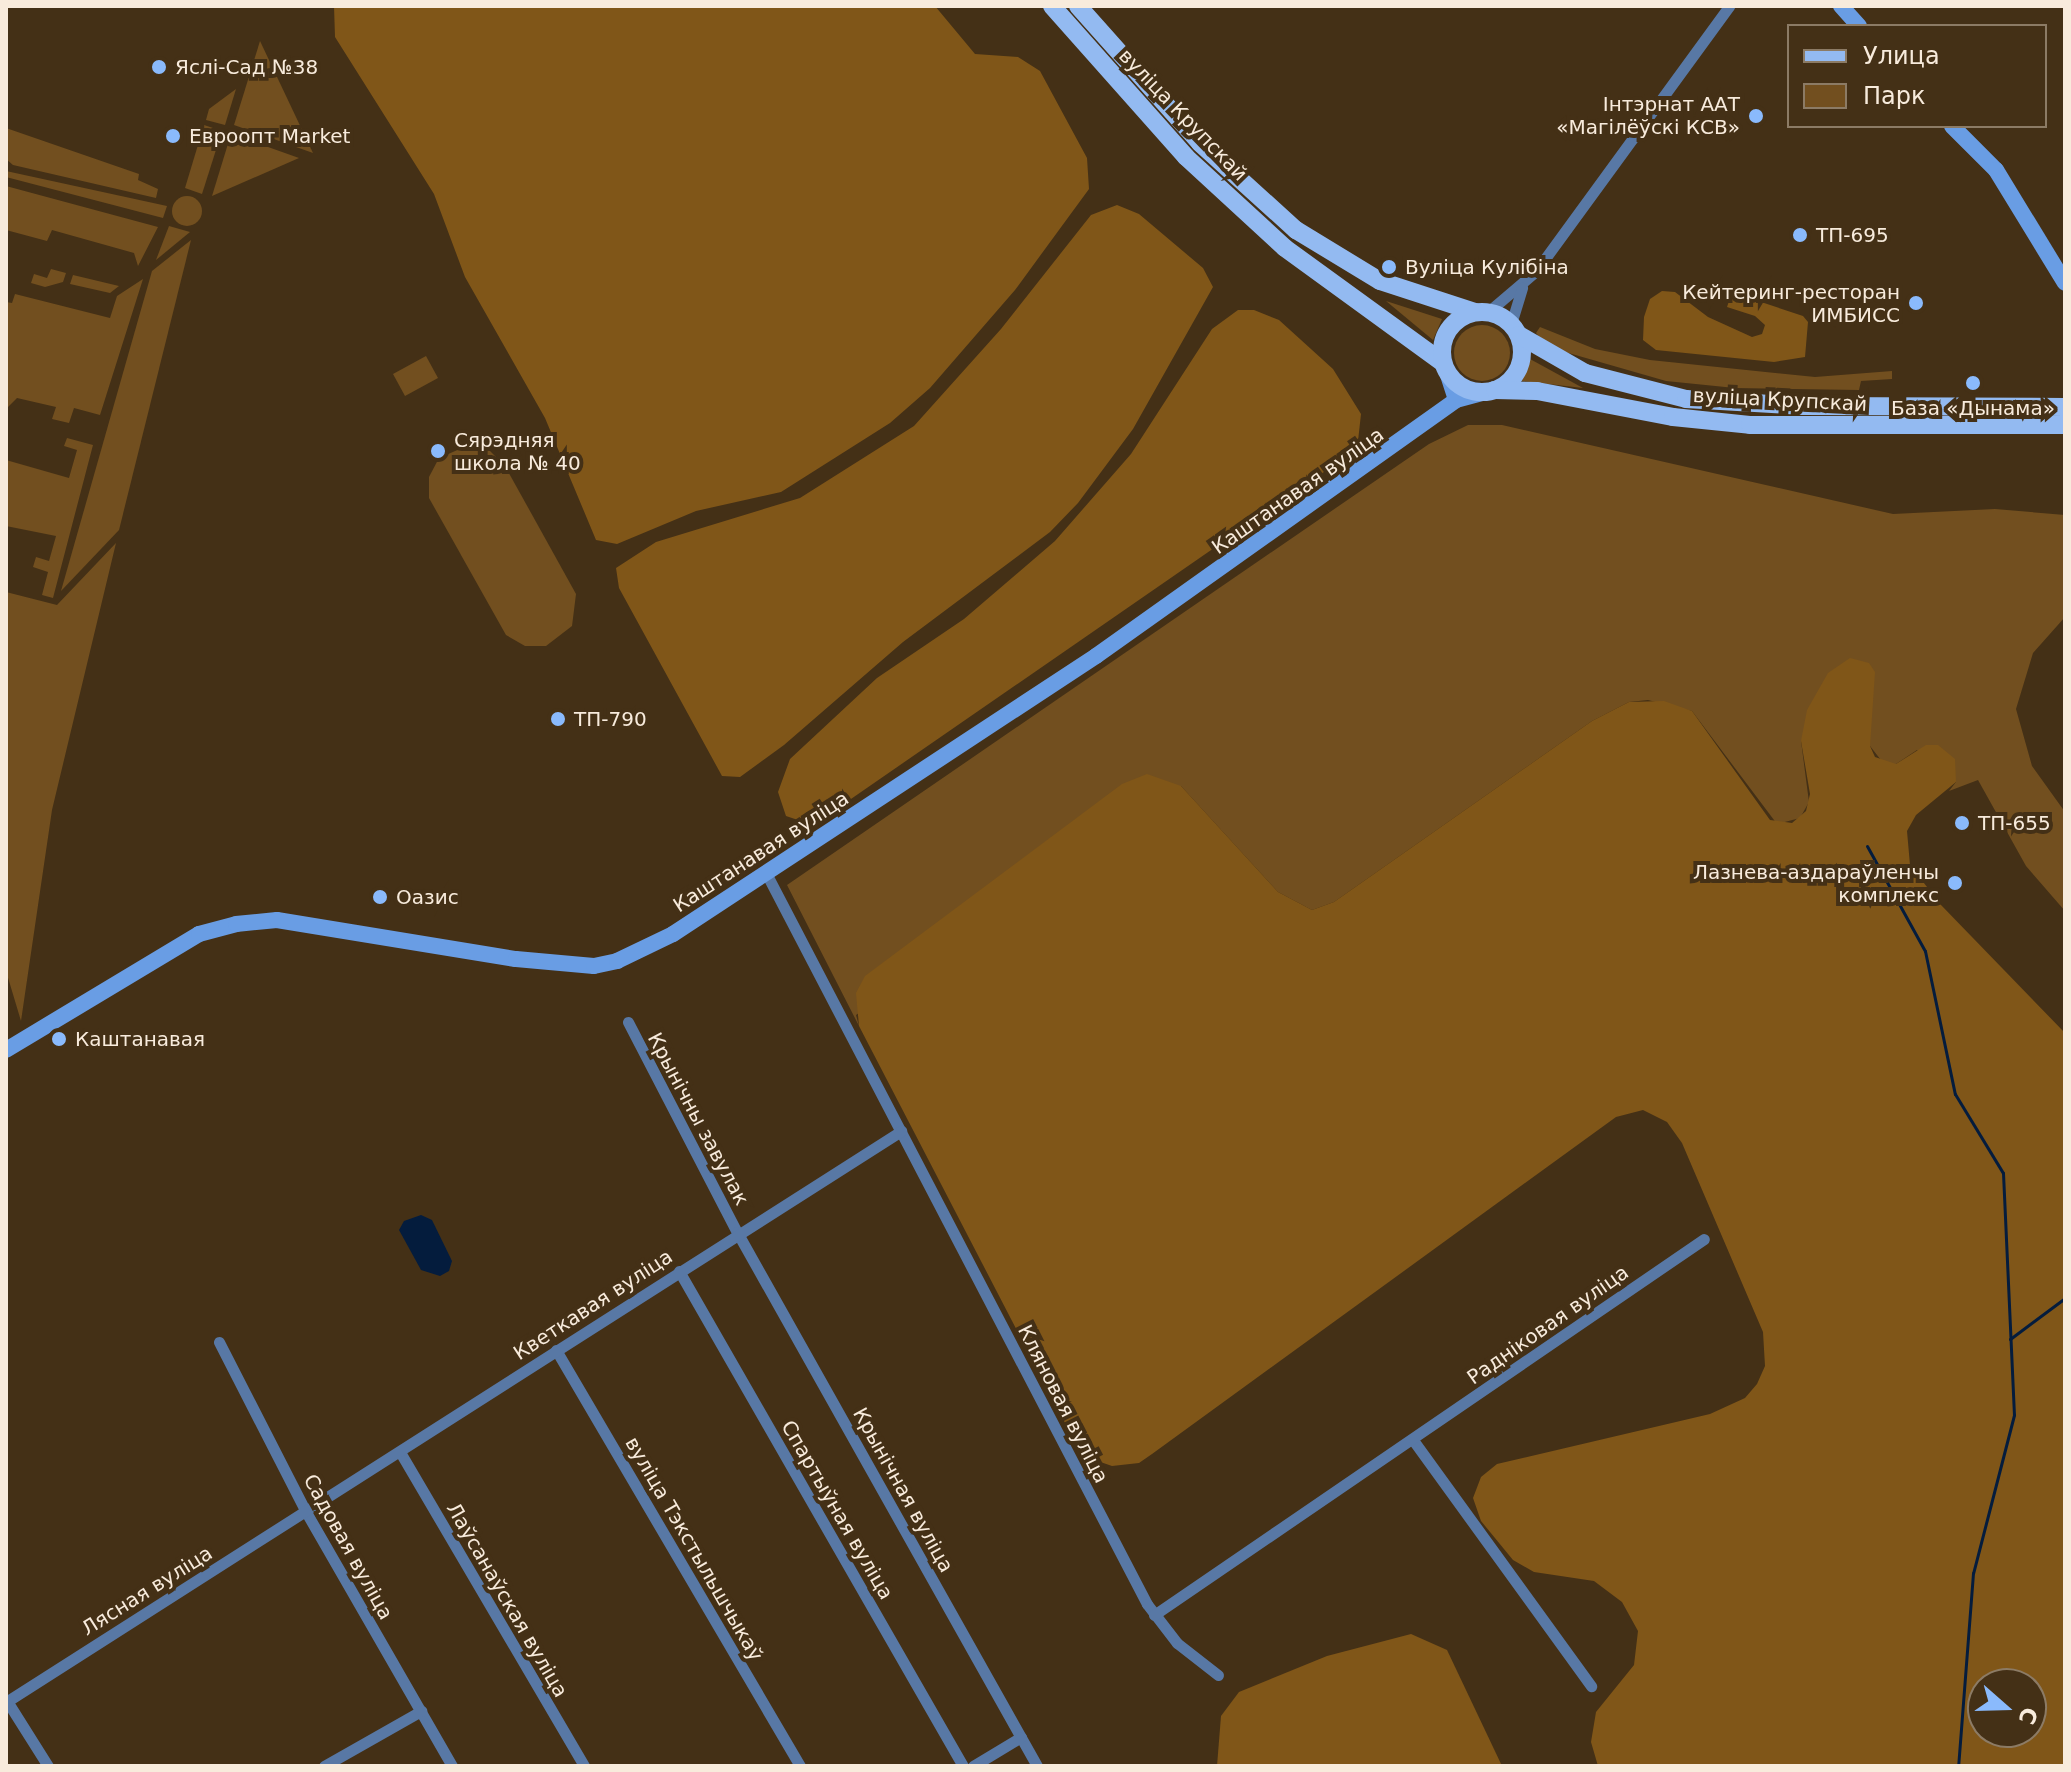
<!DOCTYPE html>
<meta charset="utf-8">
<style>
body{margin:0}
#map{position:relative;width:2071px;height:1772px;overflow:hidden;background:#443016;font-family:"DejaVu Sans",sans-serif}
div>[style]{position:absolute}
[style*='--x']{left:calc(var(--x)*1px);top:calc(var(--y)*1px);width:calc(var(--w)*1px);rotate:calc(var(--a)*1deg)}
.green>*{inset:0;background:#724f1f}
.round{border-radius:50%}
.forest>*{inset:0;background:#805618}
.water>*{inset:0;background:#041c3d}
.stream>*{height:3px;margin:-1.5px;padding:0 1.5px;transform-origin:1.5px;border-radius:1.5px;background:#041c3d}
.minor>*{height:11px;margin:-5.5px;padding:0 5.5px;transform-origin:5.5px;border-radius:5.5px;background:#5878a5}
.secondary>*{height:16px;margin:-8px;padding:0 8px;transform-origin:8px;border-radius:8px;background:#699de4}
.primary>*{height:18px;margin:-9px;padding:0 9px;transform-origin:9px;border-radius:9px;background:#93baf1}
.primary>.ring{margin:-9px;padding:0;box-sizing:content-box;background:none;border:18px solid #93baf1;border-radius:50%}
.dots>*{width:22px;height:22px;translate:-50% -50%;box-sizing:border-box;border:4px solid #443016;border-radius:50%}
span{translate:-50% -50%;white-space:nowrap;text-align:center;line-height:1.15;-webkit-text-stroke:8px #443016;paint-order:stroke}
.poi-label{font-size:20px;color:#f8ebdc}
.left{translate:0 -50%;text-align:left}
.right{translate:-100% -50%;text-align:right}
.street-label{font-size:20px;color:#f8ebdc}
.frame{position:absolute;inset:0;border:8px solid #f8ebdc;pointer-events:none}
.legend{position:absolute;left:1787px;top:24px;width:260px;height:104px;box-sizing:border-box;background:#443016;border:2px solid #8c7b65;margin:0;padding:10px 14px;list-style:none;font-size:24px;color:#f8ebdc}
.legend li{display:flex;align-items:center;gap:16px;height:40px}
.legend b{width:40px;border:2px solid #8c7b65}
.north{position:absolute;left:1967px;top:1668px;width:80px;height:80px;box-sizing:border-box;background:#443016;border:2px solid #8c7b65;border-radius:50%;rotate:110deg;font-size:22px;font-weight:700;line-height:32px;text-align:center;color:#f8ebdc}
.north::after{content:'';display:block;margin:auto;width:28px;height:36px;background:#8abafc;clip-path:polygon(50% 0,100% 100%,50% 72%,0 100%)}
</style>
<div id="map">
<div class="green">
<i style="clip-path:polygon(260px 41px,313px 153px,234px 125px)"></i>
<i style="clip-path:polygon(236px 89px,225px 125px,206px 120px,209px 109px)"></i>
<i style="clip-path:polygon(204px 125px,222px 131px,202px 194px,185px 188px)"></i>
<i style="clip-path:polygon(6px 128px,139px 174px,138px 180px,158px 189px,156px 198px,13px 165px,6px 159px)"></i>
<i style="clip-path:polygon(231px 134px,299px 158px,212px 196px)"></i>
<i style="clip-path:polygon(6px 171px,167px 206px,163px 218px,6px 177px)"></i>
<i style="clip-path:polygon(6px 186px,158px 227px,138px 266px,134px 253px,52px 230px,47px 241px,6px 230px)"></i>
<i class="round" style="left:172px;top:196px;width:30px;height:30px"></i>
<i style="clip-path:polygon(169px 226px,190px 232px,156px 260px)"></i>
<i style="clip-path:polygon(191px 240px,119px 530px,61px 591px,152px 271px)"></i>
<i style="clip-path:polygon(51px 269px,66px 273px,63px 282px,45px 287px,31px 283px,34px 274px,47px 278px)"></i>
<i style="clip-path:polygon(73px 275px,119px 286px,110px 293px,70px 284px)"></i>
<i style="clip-path:polygon(143px 279px,100px 415px,74px 408px,69px 423px,52px 419px,56px 407px,17px 398px,6px 409px,6px 302px,12px 303px,15px 294px,110px 318px,117px 296px)"></i>
<i style="clip-path:polygon(1386px 301px,1442px 319px,1433px 340px)"></i>
<i class="round" style="left:1454px;top:325px;width:56px;height:56px"></i>
<i style="clip-path:polygon(1540px 327px,1595px 349px,1650px 360px,1815px 377px,1892px 371px,1892px 379px,1861px 381px,1859px 390px,1735px 388px,1666px 381px,1565px 352px,1541px 339px,1536px 333px)"></i>
<i style="clip-path:polygon(426px 356px,438px 378px,405px 396px,393px 374px)"></i>
<i style="clip-path:polygon(1530px 359px,1583px 388px,1522px 381px)"></i>
<i style="clip-path:polygon(1468px 425px,1502px 425px,1893px 514px,1995px 509px,2065px 515px,2065px 617px,2033px 653px,2016px 709px,2032px 766px,2065px 812px,2065px 911px,2026px 866px,1978px 780px,1949px 791px,1956px 782px,1917px 750px,1896px 764px,1884px 764px,1870px 746px,1870px 731px,1801px 741px,1809px 802px,1800px 818px,1777px 824px,1692px 711px,1648px 700px,1629px 702px,1592px 721px,1334px 902px,1312px 910px,1278px 892px,1181px 786px,856px 1015px,859px 1026px,787px 885px,1429px 444px)"></i>
<i style="clip-path:polygon(67px 438px,93px 445px,53px 598px,42px 595px,48px 572px,33px 567px,36px 557px,49px 561px,56px 536px,6px 526px,6px 460px,69px 478px,77px 450px,64px 446px)"></i>
<i style="clip-path:polygon(469px 445px,490px 451px,505px 466px,576px 594px,572px 626px,546px 646px,525px 646px,506px 635px,429px 498px,429px 477px,439px 458px)"></i>
<i style="clip-path:polygon(116px 543px,52px 810px,21px 1021px,6px 971px,6px 592px,57px 605px)"></i>
</div>
<div class="forest">
<i style="clip-path:polygon(334px 6px,935px 6px,975px 54px,1018px 57px,1040px 71px,1087px 158px,1089px 189px,1015px 290px,930px 388px,890px 423px,781px 492px,696px 511px,617px 544px,596px 540px,545px 418px,465px 277px,434px 194px,335px 37px)"></i>
<i style="clip-path:polygon(1117px 205px,1139px 214px,1203px 268px,1213px 287px,1133px 429px,1078px 503px,1050px 532px,903px 642px,784px 745px,740px 777px,722px 776px,619px 588px,616px 568px,656px 542px,800px 498px,914px 426px,1001px 329px,1091px 215px)"></i>
<i style="clip-path:polygon(1662px 291px,1675px 292px,1708px 317px,1752px 337px,1762px 334px,1765px 325px,1755px 316px,1727px 307px,1730px 298px,1752px 299px,1803px 316px,1808px 322px,1805px 357px,1774px 362px,1656px 350px,1643px 340px,1644px 317px,1650px 299px)"></i>
<i style="clip-path:polygon(1238px 310px,1254px 310px,1279px 320px,1333px 369px,1361px 414px,1358px 441px,1350px 454px,822px 819px,807px 823px,786px 816px,778px 792px,790px 759px,877px 678px,964px 619px,1055px 541px,1131px 454px,1212px 329px)"></i>
<i style="clip-path:polygon(evenodd,1850px 658px,1869px 663px,1875px 672px,1870px 746px,1875px 757px,1896px 764px,1926px 745px,1938px 745px,1955px 759px,1956px 782px,1916px 815px,1907px 831px,1910px 865px,1941px 905px,2065px 1033px,2065px 1766px,1598px 1766px,1591px 1742px,1596px 1712px,1634px 1665px,1638px 1631px,1622px 1602px,1594px 1581px,1534px 1572px,1513px 1560px,1481px 1521px,1473px 1498px,1481px 1477px,1497px 1464px,1710px 1414px,1745px 1398px,1757px 1384px,1765px 1366px,1763px 1332px,1682px 1143px,1667px 1122px,1643px 1110px,1616px 1117px,1152px 1454px,1139px 1463px,1112px 1466px,1086px 1457px,1078px 1448px,859px 1026px,856px 993px,865px 976px,1122px 784px,1147px 774px,1181px 786px,1278px 892px,1312px 910px,1334px 902px,1592px 721px,1629px 702px,1664px 701px,1692px 711px,1770px 820px,1792px 823px,1806px 811px,1810px 794px,1801px 741px,1807px 710px,1828px 673px,1850px 658px,2031px 1684px,2031px 1732px,1983px 1732px,1983px 1684px,2031px 1684px)"></i>
<i style="clip-path:polygon(1411px 1634px,1447px 1650px,1502px 1766px,1217px 1766px,1221px 1716px,1239px 1692px,1327px 1656px)"></i>
</div>
<div class="water">
<i style="clip-path:polygon(421px 1215px,432px 1220px,452px 1261px,449px 1271px,440px 1276px,421px 1270px,399px 1230px,404px 1221px)"></i>
</div>
<div class="stream">
<i style="--x:1867;--y:846;--w:120;--a:61.1"></i>
<i style="--x:1925;--y:951;--w:146;--a:78.2"></i>
<i style="--x:1955;--y:1094;--w:92;--a:58.7"></i>
<i style="--x:2003;--y:1173;--w:242;--a:87.4"></i>
<i style="--x:2014;--y:1415;--w:163;--a:104.5"></i>
<i style="--x:1973;--y:1573;--w:194;--a:94.4"></i>
<i style="--x:2010;--y:1339;--w:69;--a:-36.7"></i>
</div>
<div class="minor">
<i style="--x:1488;--y:312;--w:63;--a:-40.5"></i>
<i style="--x:1536;--y:271;--w:328;--a:-53.9"></i>
<i style="--x:1511;--y:324;--w:38;--a:-73"></i>
<i style="--x:766;--y:873;--w:824;--a:62.47"></i>
<i style="--x:1147;--y:1604;--w:49;--a:52.4"></i>
<i style="--x:1177;--y:1643;--w:52;--a:38"></i>
<i style="--x:628;--y:1022;--w:237;--a:62.6"></i>
<i style="--x:737;--y:1232;--w:612;--a:60.67"></i>
<i style="--x:679;--y:1271;--w:571;--a:60.16"></i>
<i style="--x:219;--y:1342;--w:191;--a:62.9"></i>
<i style="--x:306;--y:1512;--w:293;--a:60.1"></i>
<i style="--x:556;--y:1350;--w:482;--a:59.6"></i>
<i style="--x:1413;--y:1440;--w:304;--a:54.1"></i>
<i style="--x:400;--y:1452;--w:364;--a:59.6"></i>
<i style="--x:1154;--y:1615;--w:666;--a:-34.36"></i>
<i style="--x:7;--y:1701;--w:77;--a:57.8"></i>
<i style="--x:6;--y:1702;--w:1062;--a:-32.54"></i>
<i style="--x:324;--y:1766;--w:112;--a:-29.6"></i>
<i style="--x:973;--y:1766;--w:56;--a:-31.1"></i>
</div>
<div class="secondary">
<i style="--x:1841;--y:6;--w:27;--a:48"></i>
<i style="--x:1952;--y:126;--w:62;--a:45"></i>
<i style="--x:1996;--y:170;--w:132;--a:58.6"></i>
<i style="--x:1448;--y:375;--w:26;--a:72"></i>
<i style="--x:6;--y:1050;--w:225;--a:-31"></i>
<i style="--x:199;--y:934;--w:38;--a:-15"></i>
<i style="--x:236;--y:924;--w:41;--a:-5.6"></i>
<i style="--x:277;--y:920;--w:242;--a:9.3"></i>
<i style="--x:516;--y:959;--w:78;--a:5.1"></i>
<i style="--x:594;--y:966;--w:24;--a:-12"></i>
<i style="--x:617;--y:961;--w:62;--a:-25.7"></i>
<i style="--x:673;--y:934;--w:506;--a:-33.31"></i>
<i style="--x:1096;--y:656;--w:442;--a:-35.4"></i>
<i style="--x:1456;--y:400;--w:27;--a:-15"></i>
</div>
<div class="primary">
<i style="--x:1052;--y:6;--w:202;--a:48.4"></i>
<i style="--x:1186;--y:157;--w:134;--a:42.6"></i>
<i style="--x:1285;--y:248;--w:195;--a:36"></i>
<i style="--x:1078;--y:6;--w:183;--a:48.3"></i>
<i style="--x:1200;--y:143;--w:130;--a:42.2"></i>
<i style="--x:1296;--y:230;--w:98;--a:31.3"></i>
<i style="--x:1380;--y:281;--w:100;--a:18.1"></i>
<i class="ring" style="left:1442px;top:312px;width:62px;height:62px"></i>
<i style="--x:1519;--y:335;--w:76;--a:29.9"></i>
<i style="--x:1585;--y:373;--w:104;--a:14.4"></i>
<i style="--x:1686;--y:399;--w:117;--a:3.4"></i>
<i style="--x:1803;--y:406;--w:262;--a:0.2"></i>
<i style="--x:1495;--y:390;--w:42;--a:1.4"></i>
<i style="--x:1537;--y:391;--w:138;--a:10.8"></i>
<i style="--x:1673;--y:417;--w:77;--a:5.9"></i>
<i style="--x:1750;--y:425;--w:315;--a:0"></i>
</div>
<div class="dots">
<i style="left:159px;top:67px;background:#8abafc"></i>
<i style="left:1756px;top:116px;background:#8abafc"></i>
<i style="left:173px;top:136px;background:#8abafc"></i>
<i style="left:1800px;top:235px;background:#8abafc"></i>
<i style="left:1389px;top:267px;background:#8abafc"></i>
<i style="left:1916px;top:303px;background:#8abafc"></i>
<i style="left:1973px;top:383px;background:#8abafc"></i>
<i style="left:438px;top:451px;background:#8abafc"></i>
<i style="left:558px;top:719px;background:#8abafc"></i>
<i style="left:1962px;top:823px;background:#8abafc"></i>
<i style="left:1955px;top:883px;background:#8abafc"></i>
<i style="left:380px;top:897px;background:#8abafc"></i>
<i style="left:59px;top:1039px;background:#8abafc"></i>
</div>
<div class="poi-label">
<span class="left" style="left:175px;top:67px">Яслі-Сад №38</span>
<span class="right" style="left:1740px;top:116px">Інтэрнат ААТ<br>«Магілёўскі КСВ»</span>
<span class="left" style="left:189px;top:136px">Евроопт Market</span>
<span class="left" style="left:1816px;top:235px">ТП-695</span>
<span class="left" style="left:1405px;top:267px">Вуліца Кулібіна</span>
<span class="right" style="left:1900px;top:304px">Кейтеринг-ресторан<br>ИМБИСС</span>
<span style="left:1973px;top:408px">База «Дынама»</span>
<span class="left" style="left:454px;top:452px">Сярэдняя<br>школа № 40</span>
<span class="left" style="left:574px;top:719px">ТП-790</span>
<span class="left" style="left:1978px;top:823px">ТП-655</span>
<span class="right" style="left:1939px;top:884px">Лазнева-аздараўленчы<br>комплекс</span>
<span class="left" style="left:396px;top:897px">Оазис</span>
<span class="left" style="left:75px;top:1039px">Каштанавая</span>
</div>
<div class="street-label">
<span style="left:1183px;top:115px;rotate:46deg">вуліца Крупскай</span>
<span style="left:1780px;top:400px;rotate:3deg">вуліца Крупскай</span>
<span style="left:1298px;top:491px;rotate:-35deg">Каштанавая вуліца</span>
<span style="left:761px;top:852px;rotate:-33deg">Каштанавая вуліца</span>
<span style="left:698px;top:1119px;rotate:62deg">Крынічны завулак</span>
<span style="left:593px;top:1305px;rotate:-33deg">Кветкавая вуліца</span>
<span style="left:1548px;top:1325px;rotate:-35deg">Радніковая вуліца</span>
<span style="left:1063px;top:1404px;rotate:63deg">Кляновая вуліца</span>
<span style="left:903px;top:1490px;rotate:61deg">Крынічная вуліца</span>
<span style="left:837px;top:1510px;rotate:60deg">Спартыўная вуліца</span>
<span style="left:348px;top:1547px;rotate:61deg">Садовая вуліца</span>
<span style="left:694px;top:1549px;rotate:60deg">вуліца Тэкстыльшчыкаў</span>
<span style="left:147px;top:1591px;rotate:-32deg">Лясная вуліца</span>
<span style="left:507px;top:1600px;rotate:60deg">Лаўсанаўская вуліца</span>
</div>
<div class="frame"></div>
<ul class="legend">
<li><b style="height:10px;background:#93baf1"></b>Улица</li>
<li><b style="height:22px;background:#724f1f"></b>Парк</li>
</ul>
<div class="north">С</div>
</div>
